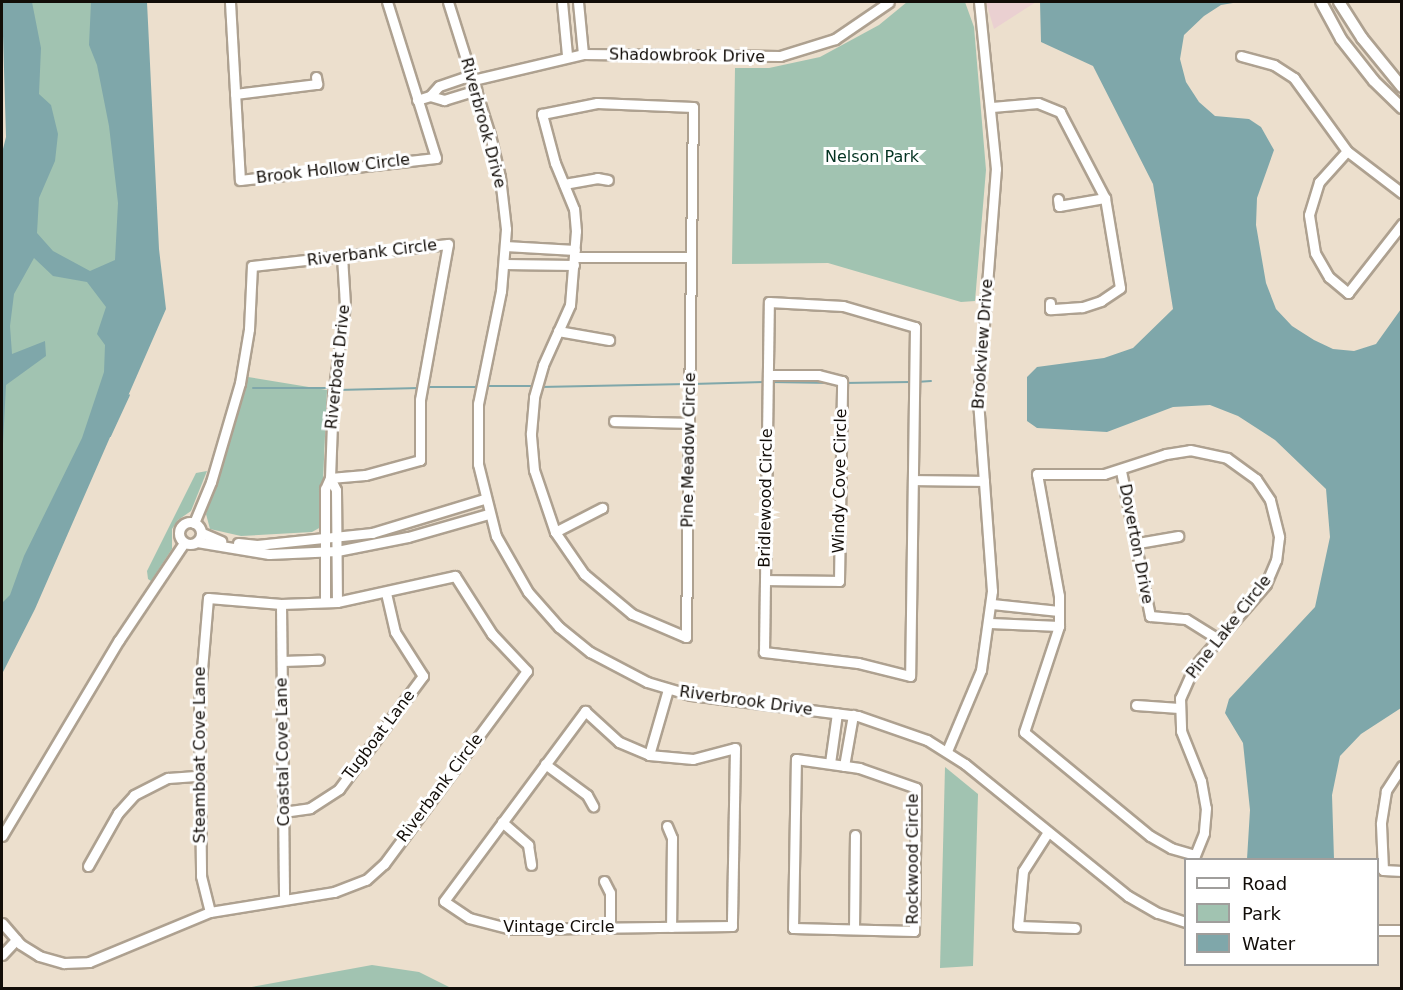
<!DOCTYPE html>
<style>
body{margin:0}
#map{position:relative;width:1403px;height:990px;overflow:hidden;background:#ecdfcd;font-family:"DejaVu Sans",sans-serif}
div>[style]{position:absolute}
[style*='--x']{left:calc(var(--x)*1px);top:calc(var(--y)*1px);width:calc(var(--w)*1px);rotate:calc(var(--a)*1deg)}
.commercial>*{inset:0;background:#ead0d1}
.green>*{inset:0;background:#a1c3b1}
.water>*{inset:0;background:#7fa7aa}
.stream>*{height:2px;margin:-1px;padding:0 1px;transform-origin:1px;border-radius:1px;background:#7fa7aa}
.roads{filter:drop-shadow(2px 0 #aea190) drop-shadow(-2px 0 #aea190) drop-shadow(0 2px #aea190) drop-shadow(0 -2px #aea190)}
.minor>*{height:9px;margin:-4.5px;padding:0 4.5px;transform-origin:4.5px;border-radius:4.5px;background:#fff}
.minor>.ring{margin:-4.5px;padding:0;box-sizing:content-box;background:none;border:9px solid #fff;border-radius:50%}
.major>*{height:10px;margin:-5px;padding:0 5px;transform-origin:5px;border-radius:5px;background:#fff}
span{translate:-50% -50%;white-space:nowrap;text-align:center;line-height:1.15;-webkit-text-stroke:6px #fff;paint-order:stroke}
.street-label{font-size:16px;color:#120d08}
.park-label{font-size:16px;color:#033221}
.frame{position:absolute;inset:0;border:3px solid #120d08;pointer-events:none}
.legend{position:absolute;left:1184px;top:858px;width:195px;height:108px;box-sizing:border-box;background:#fff;border:2px solid #a09e9c;margin:0;padding:8px 10px;list-style:none;font-size:18px;color:#120d08}
.legend li{display:flex;align-items:center;gap:12px;height:30px}
.legend b{width:30px;border:2px solid #a09e9c}
</style>
<div id="map">
<div class="commercial">
<i style="clip-path:polygon(986px 2px,1036px 2px,994px 29px)"></i>
</div>
<div class="green">
<i style="clip-path:polygon(29px 2px,108px 2px,129px 246px,114px 373px,31px 563px,2px 611px,2px 329px)"></i>
<i style="clip-path:polygon(907px 2px,965px 2px,974px 27px,986px 170px,975px 301px,961px 302px,828px 263px,732px 264px,735px 68px,769px 68px,820px 57px,879px 25px)"></i>
<i style="clip-path:polygon(248px 377px,327px 390px,321px 527px,312px 532px,241px 536px,210px 529px,206px 514px)"></i>
<i style="clip-path:polygon(207px 471px,191px 511px,178px 520px,172px 529px,172px 549px,151px 581px,148px 579px,147px 571px,196px 473px)"></i>
<i style="clip-path:polygon(945px 767px,978px 794px,973px 966px,940px 968px)"></i>
<i style="clip-path:polygon(372px 965px,419px 972px,451px 988px,246px 988px)"></i>
</div>
<div class="water">
<i style="clip-path:polygon(2px 2px,32px 2px,41px 48px,39px 94px,51px 105px,58px 134px,55px 161px,39px 198px,37px 233px,53px 251px,90px 271px,115px 260px,118px 203px,109px 126px,97px 65px,89px 45px,91px 2px,147px 2px,159px 249px,166px 309px,35px 609px,2px 674px,2px 603px,10px 595px,24px 556px,82px 438px,104px 372px,105px 345px,97px 334px,106px 307px,87px 282px,53px 276px,34px 258px,14px 294px,10px 326px,12px 354px,45px 341px,46px 356px,6px 385px,2px 463px,2px 153px,6px 137px)"></i>
<i style="clip-path:polygon(1040px 2px,1239px 2px,1221px 5px,1204px 16px,1184px 35px,1180px 59px,1186px 82px,1199px 102px,1215px 116px,1249px 119px,1261px 127px,1274px 150px,1257px 198px,1256px 225px,1266px 283px,1276px 309px,1292px 326px,1314px 340px,1333px 349px,1354px 351px,1376px 344px,1401px 309px,1401px 708px,1361px 734px,1340px 756px,1332px 795px,1334px 859px,1247px 859px,1250px 810px,1243px 743px,1225px 713px,1229px 699px,1315px 607px,1330px 537px,1326px 489px,1275px 440px,1238px 416px,1210px 405px,1173px 407px,1107px 432px,1037px 428px,1027px 421px,1027px 377px,1037px 367px,1104px 358px,1133px 348px,1173px 309px,1153px 184px,1093px 66px,1041px 42px)"></i>
</div>
<div class="stream">
<i style="--x:770;--y:382;--w:62;--a:0.9"></i>
<i style="--x:916;--y:382;--w:15;--a:-4"></i>
<i style="--x:844;--y:383;--w:66;--a:-0.9"></i>
<i style="--x:692;--y:384;--w:72;--a:-1.6"></i>
<i style="--x:486;--y:386;--w:48;--a:0"></i>
<i style="--x:426;--y:387;--w:51;--a:0"></i>
<i style="--x:540;--y:387;--w:147;--a:-1.2"></i>
<i style="--x:253;--y:388;--w:79;--a:0"></i>
<i style="--x:337;--y:390;--w:83;--a:-1.4"></i>
<i style="--x:110;--y:436;--w:45;--a:-65.1"></i>
</div>
<div class="roads">
<div class="minor">
<i style="--x:230;--y:2;--w:178;--a:86.8"></i>
<i style="--x:240;--y:180;--w:197;--a:-6.4"></i>
<i style="--x:436;--y:158;--w:164;--a:-107.4"></i>
<i style="--x:448;--y:2;--w:139;--a:72.5"></i>
<i style="--x:490;--y:135;--w:43;--a:76.6"></i>
<i style="--x:500;--y:177;--w:52;--a:83.4"></i>
<i style="--x:506;--y:229;--w:62;--a:94.6"></i>
<i style="--x:501;--y:291;--w:115;--a:101.5"></i>
<i style="--x:478;--y:404;--w:60;--a:90"></i>
<i style="--x:478;--y:464;--w:74;--a:76"></i>
<i style="--x:496;--y:536;--w:64;--a:60.3"></i>
<i style="--x:528;--y:592;--w:47;--a:48.5"></i>
<i style="--x:559;--y:627;--w:40;--a:39"></i>
<i style="--x:590;--y:652;--w:64;--a:27.8"></i>
<i style="--x:647;--y:682;--w:46;--a:16.5"></i>
<i style="--x:691;--y:695;--w:168;--a:7.2"></i>
<i style="--x:858;--y:716;--w:73;--a:19.2"></i>
<i style="--x:927;--y:740;--w:45;--a:32.3"></i>
<i style="--x:965;--y:764;--w:210;--a:39"></i>
<i style="--x:1128;--y:896;--w:34;--a:30"></i>
<i style="--x:1158;--y:913;--w:29;--a:18"></i>
<i style="--x:562;--y:2;--w:53;--a:84.6"></i>
<i style="--x:578;--y:2;--w:52;--a:84.5"></i>
<i style="--x:1241;--y:56;--w:34;--a:15"></i>
<i style="--x:1274;--y:65;--w:24;--a:33"></i>
<i style="--x:1294;--y:78;--w:90;--a:54"></i>
<i style="--x:1347;--y:151;--w:69;--a:37.4"></i>
<i style="--x:473;--y:80;--w:113;--a:-13.3"></i>
<i style="--x:583;--y:54;--w:197;--a:0.6"></i>
<i style="--x:780;--y:56;--w:58;--a:-17.2"></i>
<i style="--x:835;--y:39;--w:65;--a:-34.4"></i>
<i style="--x:235;--y:94;--w:83;--a:-7"></i>
<i style="--x:317;--y:84;--w:7;--a:-98"></i>
<i style="--x:430;--y:96;--w:13;--a:-48"></i>
<i style="--x:439;--y:86;--w:34;--a:-19"></i>
<i style="--x:417;--y:100;--w:14;--a:-17"></i>
<i style="--x:430;--y:96;--w:15;--a:16"></i>
<i style="--x:444;--y:100;--w:34;--a:-17"></i>
<i style="--x:597;--y:103;--w:96;--a:2.4"></i>
<i style="--x:693;--y:107;--w:530;--a:90.76"></i>
<i style="--x:686;--y:637;--w:59;--a:-156.9"></i>
<i style="--x:632;--y:614;--w:62;--a:-140.2"></i>
<i style="--x:584;--y:574;--w:51;--a:-124.6"></i>
<i style="--x:555;--y:532;--w:65;--a:-108.7"></i>
<i style="--x:534;--y:470;--w:37;--a:-95"></i>
<i style="--x:531;--y:433;--w:36;--a:-85"></i>
<i style="--x:534;--y:397;--w:33;--a:-74"></i>
<i style="--x:543;--y:365;--w:66;--a:-65.8"></i>
<i style="--x:570;--y:305;--w:74;--a:-85.4"></i>
<i style="--x:576;--y:231;--w:22;--a:-95"></i>
<i style="--x:574;--y:209;--w:50;--a:-112.4"></i>
<i style="--x:555;--y:163;--w:51;--a:-104.9"></i>
<i style="--x:542;--y:114;--w:56;--a:-11.3"></i>
<i style="--x:992;--y:107;--w:46;--a:-5"></i>
<i style="--x:1038;--y:103;--w:24;--a:22"></i>
<i style="--x:1060;--y:112;--w:97;--a:62.4"></i>
<i style="--x:1105;--y:198;--w:91;--a:80.5"></i>
<i style="--x:1120;--y:288;--w:23;--a:146"></i>
<i style="--x:1101;--y:301;--w:20;--a:162"></i>
<i style="--x:1082;--y:307;--w:32;--a:176"></i>
<i style="--x:1050;--y:309;--w:6;--a:-90"></i>
<i style="--x:1347;--y:151;--w:42;--a:132.1"></i>
<i style="--x:1319;--y:182;--w:34;--a:107"></i>
<i style="--x:1309;--y:215;--w:38;--a:81"></i>
<i style="--x:1315;--y:253;--w:28;--a:60"></i>
<i style="--x:1329;--y:277;--w:25;--a:40"></i>
<i style="--x:1348;--y:293;--w:88;--a:-52"></i>
<i style="--x:564;--y:184;--w:34;--a:-10"></i>
<i style="--x:597;--y:178;--w:11;--a:10"></i>
<i style="--x:1058;--y:199;--w:7;--a:82"></i>
<i style="--x:1059;--y:206;--w:47;--a:-9.9"></i>
<i style="--x:505;--y:246;--w:70;--a:3.3"></i>
<i style="--x:574;--y:257;--w:117;--a:0"></i>
<i style="--x:504;--y:264;--w:70;--a:0.8"></i>
<i style="--x:769;--y:302;--w:74;--a:3.1"></i>
<i style="--x:843;--y:306;--w:75;--a:16.3"></i>
<i style="--x:915;--y:327;--w:349;--a:90.8"></i>
<i style="--x:910;--y:676;--w:54;--a:-166"></i>
<i style="--x:858;--y:663;--w:95;--a:-173.3"></i>
<i style="--x:764;--y:652;--w:350;--a:-89.2"></i>
<i style="--x:558;--y:331;--w:52;--a:10"></i>
<i style="--x:614;--y:421;--w:75;--a:1.5"></i>
<i style="--x:1190;--y:450;--w:38;--a:12"></i>
<i style="--x:1227;--y:458;--w:36;--a:36"></i>
<i style="--x:1256;--y:479;--w:25;--a:56"></i>
<i style="--x:1270;--y:500;--w:38;--a:76"></i>
<i style="--x:1279;--y:537;--w:23;--a:97"></i>
<i style="--x:1276;--y:560;--w:26;--a:113"></i>
<i style="--x:1266;--y:584;--w:110;--a:130.9"></i>
<i style="--x:1194;--y:667;--w:34;--a:114"></i>
<i style="--x:1180;--y:698;--w:33;--a:88"></i>
<i style="--x:1181;--y:731;--w:54;--a:68.2"></i>
<i style="--x:1201;--y:781;--w:27;--a:80"></i>
<i style="--x:1206;--y:808;--w:25;--a:95"></i>
<i style="--x:1204;--y:833;--w:24;--a:112"></i>
<i style="--x:1195;--y:855;--w:25;--a:-164"></i>
<i style="--x:1171;--y:848;--w:24;--a:-150"></i>
<i style="--x:1150;--y:836;--w:163;--a:-140.5"></i>
<i style="--x:1024;--y:732;--w:112;--a:-71.7"></i>
<i style="--x:1059;--y:626;--w:30;--a:-90"></i>
<i style="--x:1059;--y:596;--w:124;--a:-100.2"></i>
<i style="--x:1037;--y:474;--w:67;--a:0"></i>
<i style="--x:1104;--y:474;--w:65;--a:-17.9"></i>
<i style="--x:1166;--y:454;--w:24;--a:-9"></i>
<i style="--x:1121;--y:471;--w:148;--a:78.7"></i>
<i style="--x:1150;--y:616;--w:36;--a:5"></i>
<i style="--x:1186;--y:619;--w:38;--a:32"></i>
<i style="--x:330;--y:478;--w:13;--a:63"></i>
<i style="--x:336;--y:490;--w:112;--a:89.5"></i>
<i style="--x:913;--y:480;--w:71;--a:0.8"></i>
<i class="ring" style="left:179px;top:522px;width:13px;height:13px"></i>
<i style="--x:194;--y:523;--w:44;--a:-67.5"></i>
<i style="--x:211;--y:482;--w:103;--a:-73.7"></i>
<i style="--x:240;--y:383;--w:55;--a:-80.5"></i>
<i style="--x:249;--y:329;--w:63;--a:-87.3"></i>
<i style="--x:252;--y:266;--w:197;--a:-6.4"></i>
<i style="--x:448;--y:244;--w:158;--a:100.2"></i>
<i style="--x:420;--y:400;--w:60;--a:90"></i>
<i style="--x:420;--y:460;--w:57;--a:164.7"></i>
<i style="--x:365;--y:475;--w:35;--a:175"></i>
<i style="--x:555;--y:532;--w:53;--a:-27.1"></i>
<i style="--x:202;--y:533;--w:21;--a:23"></i>
<i style="--x:197;--y:542;--w:73;--a:9.5"></i>
<i style="--x:269;--y:554;--w:68;--a:-2.5"></i>
<i style="--x:337;--y:551;--w:72;--a:-11.2"></i>
<i style="--x:408;--y:537;--w:83;--a:-16"></i>
<i style="--x:238;--y:543;--w:19;--a:6"></i>
<i style="--x:257;--y:545;--w:116;--a:-6"></i>
<i style="--x:372;--y:533;--w:117;--a:-16.9"></i>
<i style="--x:1138;--y:543;--w:41;--a:-9.9"></i>
<i style="--x:765;--y:580;--w:74;--a:0.8"></i>
<i style="--x:839;--y:581;--w:200;--a:-89.1"></i>
<i style="--x:842;--y:381;--w:25;--a:-166"></i>
<i style="--x:818;--y:375;--w:50;--a:180"></i>
<i style="--x:325;--y:602;--w:113;--a:-90"></i>
<i style="--x:325;--y:489;--w:12;--a:-66"></i>
<i style="--x:330;--y:478;--w:83;--a:-87.9"></i>
<i style="--x:333;--y:395;--w:91;--a:-82.4"></i>
<i style="--x:345;--y:305;--w:49;--a:-93.5"></i>
<i style="--x:281;--y:604;--w:295;--a:89.4"></i>
<i style="--x:992;--y:604;--w:67;--a:6"></i>
<i style="--x:990;--y:623;--w:69;--a:2.5"></i>
<i style="--x:282;--y:661;--w:37;--a:-2"></i>
<i style="--x:1136;--y:705;--w:43;--a:4"></i>
<i style="--x:585;--y:711;--w:46;--a:42.4"></i>
<i style="--x:619;--y:742;--w:33;--a:23"></i>
<i style="--x:649;--y:755;--w:44;--a:5.2"></i>
<i style="--x:693;--y:759;--w:43;--a:-14.7"></i>
<i style="--x:735;--y:748;--w:178;--a:91"></i>
<i style="--x:732;--y:926;--w:221;--a:179.2"></i>
<i style="--x:511;--y:929;--w:43;--a:-165.3"></i>
<i style="--x:469;--y:918;--w:30;--a:-146"></i>
<i style="--x:444;--y:901;--w:237;--a:-53.4"></i>
<i style="--x:947;--y:751;--w:88;--a:-67.2"></i>
<i style="--x:981;--y:670;--w:80;--a:-82.1"></i>
<i style="--x:992;--y:591;--w:190;--a:-94.2"></i>
<i style="--x:978;--y:402;--w:234;--a:-85.6"></i>
<i style="--x:996;--y:169;--w:168;--a:-95.8"></i>
<i style="--x:649;--y:755;--w:69;--a:-73.9"></i>
<i style="--x:796;--y:759;--w:64;--a:8.1"></i>
<i style="--x:859;--y:768;--w:60;--a:19.3"></i>
<i style="--x:916;--y:788;--w:143;--a:90.8"></i>
<i style="--x:914;--y:931;--w:121;--a:-178.6"></i>
<i style="--x:793;--y:928;--w:169;--a:-89"></i>
<i style="--x:830;--y:763;--w:50;--a:-82"></i>
<i style="--x:545;--y:764;--w:52;--a:36.4"></i>
<i style="--x:587;--y:795;--w:13;--a:61"></i>
<i style="--x:844;--y:766;--w:52;--a:-80"></i>
<i style="--x:1402;--y:766;--w:30;--a:123"></i>
<i style="--x:1386;--y:791;--w:33;--a:99"></i>
<i style="--x:1381;--y:824;--w:46;--a:87.5"></i>
<i style="--x:1383;--y:870;--w:19;--a:3"></i>
<i style="--x:283;--y:812;--w:27;--a:-8"></i>
<i style="--x:310;--y:808;--w:35;--a:-33"></i>
<i style="--x:339;--y:789;--w:141;--a:-53.4"></i>
<i style="--x:423;--y:676;--w:52;--a:-122.5"></i>
<i style="--x:395;--y:632;--w:39;--a:-103"></i>
<i style="--x:502;--y:822;--w:35;--a:41"></i>
<i style="--x:528;--y:845;--w:20;--a:81"></i>
<i style="--x:667;--y:826;--w:13;--a:67"></i>
<i style="--x:672;--y:838;--w:89;--a:90.6"></i>
<i style="--x:1048;--y:832;--w:46;--a:122.7"></i>
<i style="--x:1023;--y:871;--w:55;--a:95.2"></i>
<i style="--x:1018;--y:926;--w:57;--a:2"></i>
<i style="--x:2;--y:836;--w:228;--a:-59.2"></i>
<i style="--x:119;--y:640;--w:117;--a:-56.2"></i>
<i style="--x:88;--y:866;--w:61;--a:-60.5"></i>
<i style="--x:118;--y:813;--w:24;--a:-48"></i>
<i style="--x:134;--y:795;--w:38;--a:-27"></i>
<i style="--x:168;--y:778;--w:31;--a:-4"></i>
<i style="--x:604;--y:881;--w:13;--a:63"></i>
<i style="--x:610;--y:893;--w:35;--a:90"></i>
<i style="--x:2;--y:923;--w:28;--a:49"></i>
<i style="--x:20;--y:944;--w:22;--a:32"></i>
<i style="--x:39;--y:956;--w:26;--a:16"></i>
<i style="--x:64;--y:963;--w:25;--a:-2"></i>
<i style="--x:89;--y:962;--w:131;--a:-22.5"></i>
<i style="--x:210;--y:912;--w:126;--a:-9.2"></i>
<i style="--x:334;--y:892;--w:34;--a:-21"></i>
<i style="--x:366;--y:880;--w:24;--a:-42"></i>
<i style="--x:384;--y:864;--w:240;--a:-53.5"></i>
<i style="--x:527;--y:671;--w:51;--a:-133.4"></i>
<i style="--x:492;--y:634;--w:69;--a:-122.5"></i>
<i style="--x:455;--y:576;--w:121;--a:167.6"></i>
<i style="--x:337;--y:602;--w:56;--a:178"></i>
<i style="--x:281;--y:604;--w:73;--a:-175.3"></i>
<i style="--x:208;--y:598;--w:107;--a:94.8"></i>
<i style="--x:199;--y:705;--w:171;--a:89.3"></i>
<i style="--x:201;--y:876;--w:37;--a:76"></i>
<i style="--x:854;--y:929;--w:94;--a:-89.4"></i>
<i style="--x:1378;--y:930;--w:24;--a:0"></i>
<i style="--x:2;--y:955;--w:21;--a:-47"></i>
</div>
<div class="major">
<i style="--x:1321;--y:2;--w:42;--a:61.6"></i>
<i style="--x:1341;--y:39;--w:53;--a:51.8"></i>
<i style="--x:1374;--y:81;--w:39;--a:44"></i>
<i style="--x:1339;--y:2;--w:43;--a:57.4"></i>
<i style="--x:1362;--y:38;--w:63;--a:50.8"></i>
</div>
</div>
<div class="street-label">
<span style="left:687px;top:56px;rotate:1deg">Shadowbrook Drive</span>
<span style="left:483px;top:123px;rotate:75deg">Riverbrook Drive</span>
<span style="left:333px;top:169px;rotate:-7deg">Brook Hollow Circle</span>
<span style="left:372px;top:253px;rotate:-7deg">Riverbank Circle</span>
<span style="left:983px;top:344px;rotate:-86deg">Brookview Drive</span>
<span style="left:338px;top:367px;rotate:-84deg">Riverboat Drive</span>
<span style="left:689px;top:450px;rotate:-89deg">Pine Meadow Circle</span>
<span style="left:840px;top:481px;rotate:-89deg">Windy Cove Circle</span>
<span style="left:766px;top:498px;rotate:-89deg">Bridlewood Circle</span>
<span style="left:1136px;top:544px;rotate:79deg">Doverton Drive</span>
<span style="left:1229px;top:627px;rotate:-52deg">Pine Lake Circle</span>
<span style="left:746px;top:701px;rotate:8deg">Riverbrook Drive</span>
<span style="left:379px;top:735px;rotate:-53deg">Tugboat Lane</span>
<span style="left:283px;top:752px;rotate:-91deg">Coastal Cove Lane</span>
<span style="left:200px;top:755px;rotate:-90deg">Steamboat Cove Lane</span>
<span style="left:440px;top:788px;rotate:-53deg">Riverbank Circle</span>
<span style="left:913px;top:859px;rotate:-90deg">Rockwood Circle</span>
<span style="left:559px;top:927px">Vintage Circle</span>
</div>
<div class="park-label">
<span style="left:872px;top:157px">Nelson Park</span>
</div>
<div class="frame"></div>
<ul class="legend">
<li><b style="height:8px;background:#fff"></b>Road</li>
<li><b style="height:16px;background:#a1c3b1"></b>Park</li>
<li><b style="height:16px;background:#7fa7aa"></b>Water</li>
</ul>
</div>
